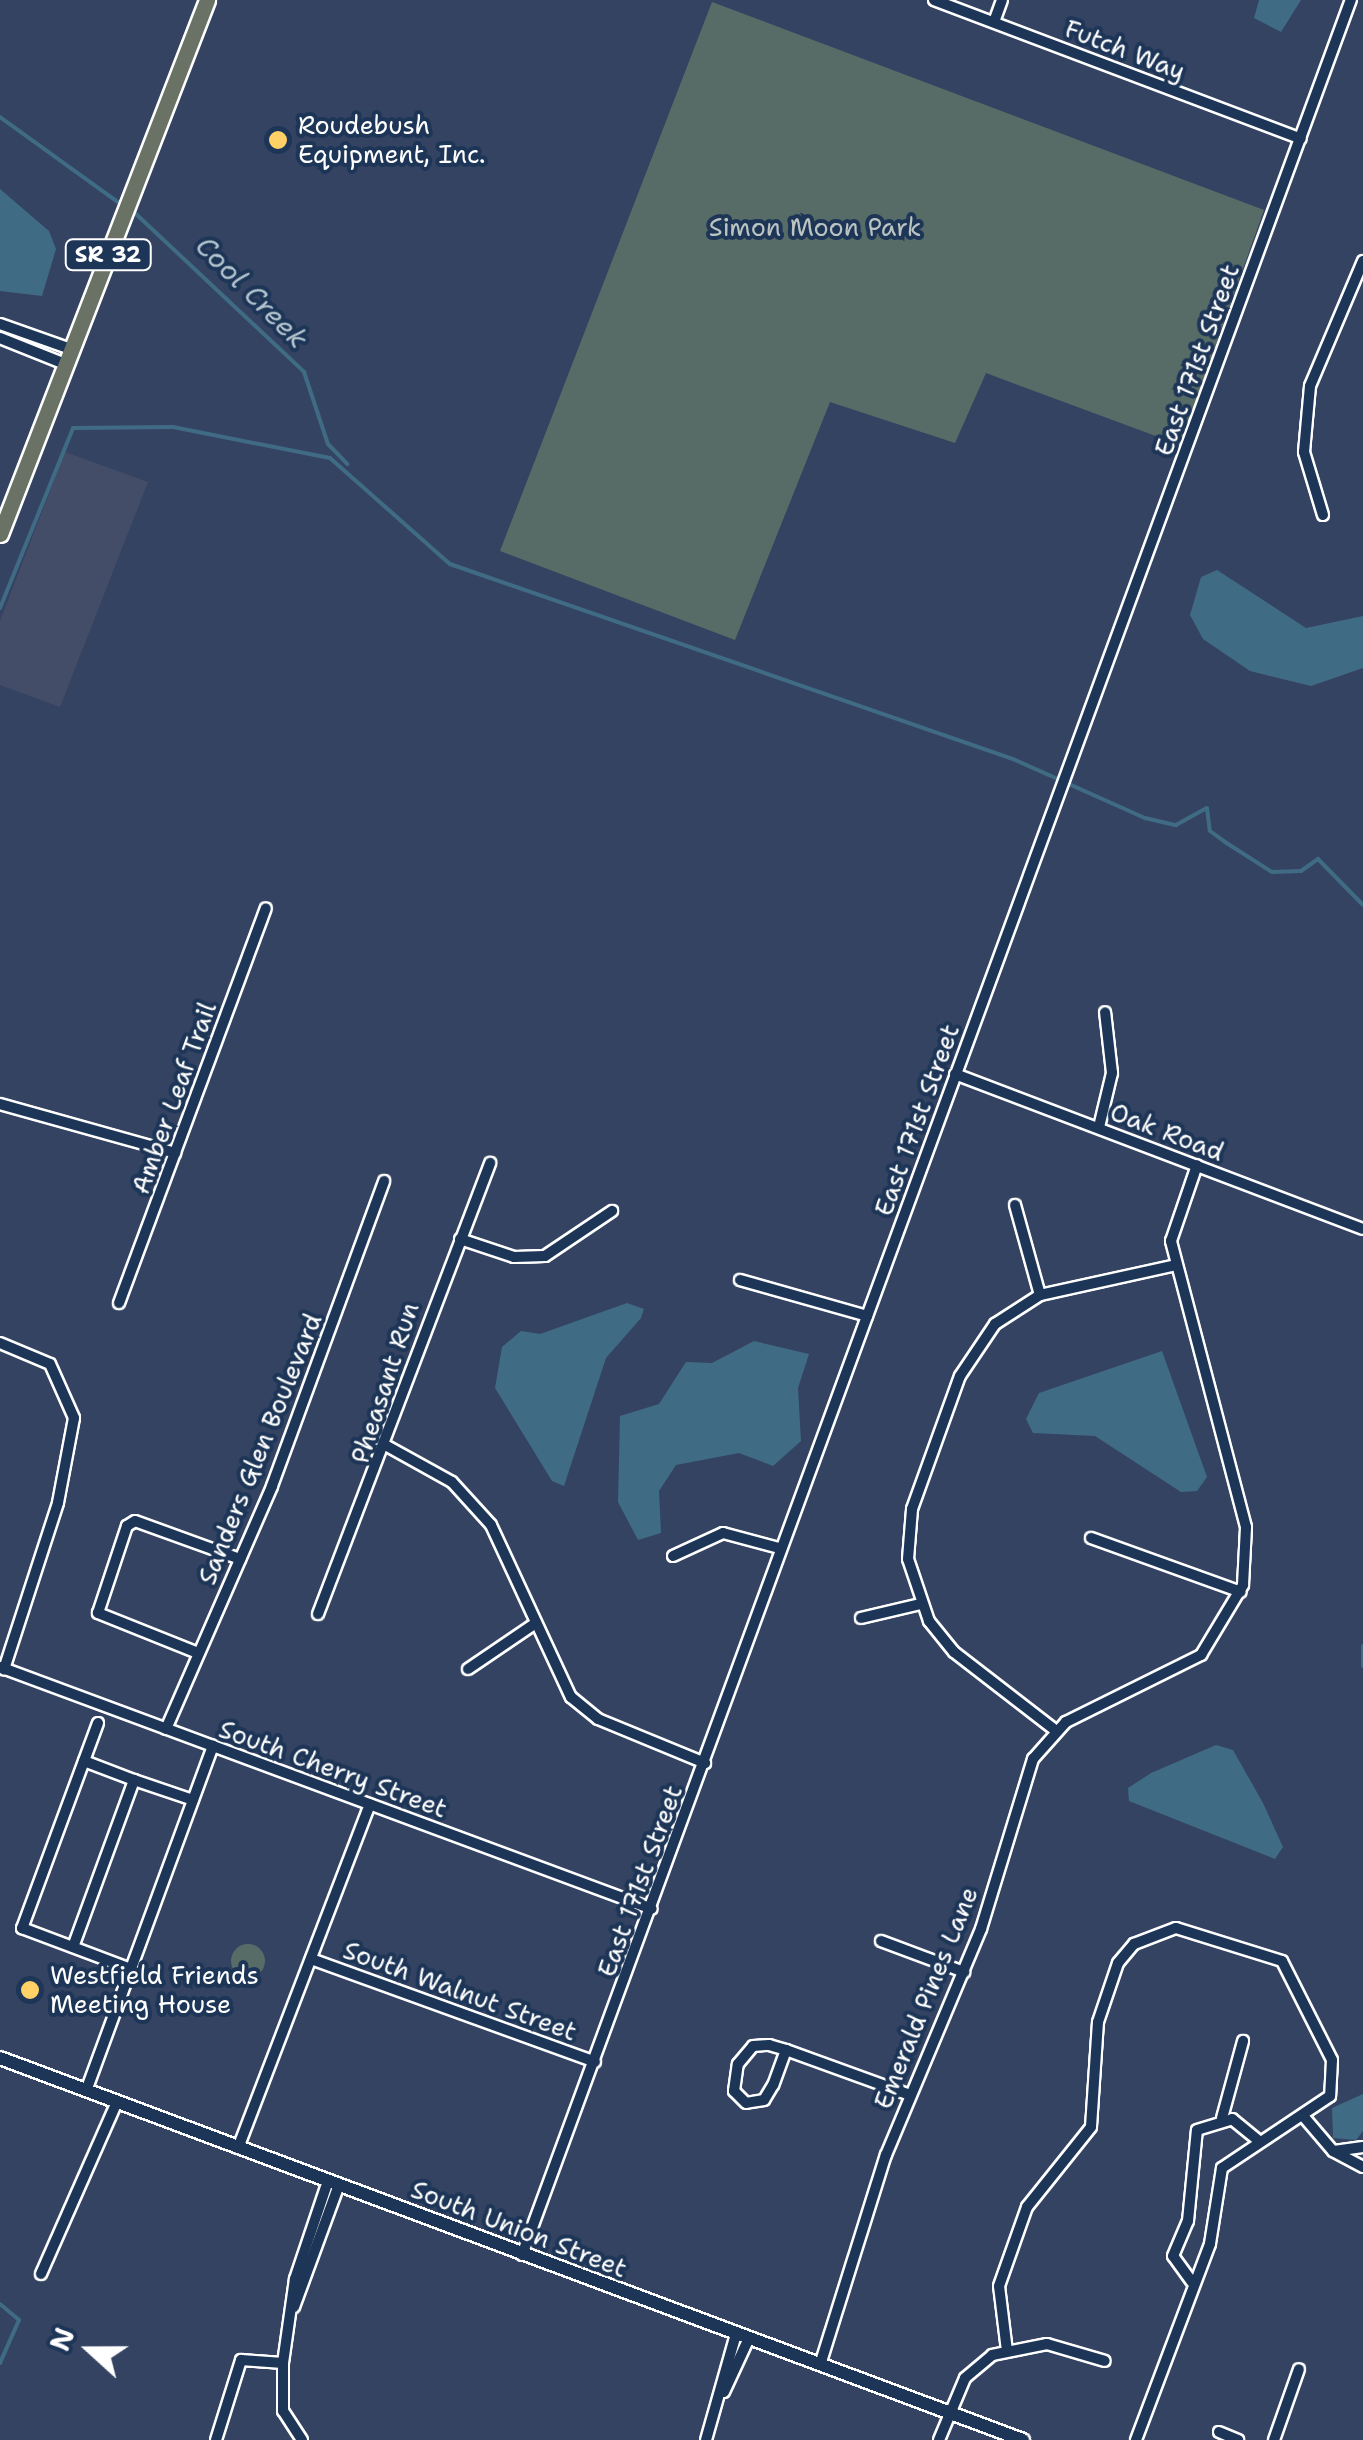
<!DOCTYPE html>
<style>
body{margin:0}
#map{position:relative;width:1363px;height:2440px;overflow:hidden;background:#344361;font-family:"Shantell Sans",sans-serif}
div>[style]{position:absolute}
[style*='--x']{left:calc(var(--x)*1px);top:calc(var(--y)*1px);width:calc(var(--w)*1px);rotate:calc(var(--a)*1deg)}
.built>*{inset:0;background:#444d68}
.green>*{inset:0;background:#586c67}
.round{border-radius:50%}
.water>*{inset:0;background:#406b85}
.stream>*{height:4px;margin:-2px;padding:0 2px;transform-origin:2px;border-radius:2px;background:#406b85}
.roads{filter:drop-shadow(2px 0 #fff) drop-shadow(-2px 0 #fff) drop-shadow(0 2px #fff) drop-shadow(0 -2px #fff)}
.minor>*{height:10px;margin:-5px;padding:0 5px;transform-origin:5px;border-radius:5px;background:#1d3557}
.tertiary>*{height:12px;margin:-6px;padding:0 6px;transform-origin:6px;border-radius:6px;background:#1d3557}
.primary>*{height:15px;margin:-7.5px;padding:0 7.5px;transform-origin:7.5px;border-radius:7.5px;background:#6a7165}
.dots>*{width:28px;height:28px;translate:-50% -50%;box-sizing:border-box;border:5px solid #1d3557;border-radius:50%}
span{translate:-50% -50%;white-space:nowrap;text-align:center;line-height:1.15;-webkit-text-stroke:8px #1d3557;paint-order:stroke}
.shield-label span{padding:2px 8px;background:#1d3557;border:2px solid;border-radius:8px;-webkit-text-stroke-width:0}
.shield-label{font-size:22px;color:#fff;font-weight:700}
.street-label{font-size:25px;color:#fff}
.poi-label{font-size:25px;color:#fff}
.left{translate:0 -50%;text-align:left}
.park-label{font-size:25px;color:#bcc4c2}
.water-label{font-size:28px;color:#b3c4ce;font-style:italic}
.north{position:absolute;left:40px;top:2300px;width:100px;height:100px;-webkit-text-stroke:8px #1d3557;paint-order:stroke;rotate:291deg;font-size:28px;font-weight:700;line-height:40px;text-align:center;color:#fff}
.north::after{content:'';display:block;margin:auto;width:35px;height:45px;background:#fff;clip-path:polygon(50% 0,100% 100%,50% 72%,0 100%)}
</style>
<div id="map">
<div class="built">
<i style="clip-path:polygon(65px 452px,148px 482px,60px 707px,0 685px,0 621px)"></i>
</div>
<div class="green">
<i style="clip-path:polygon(712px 2px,1264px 210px,1180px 445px,986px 373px,955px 443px,830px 402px,735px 640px,500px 551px)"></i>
<i class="round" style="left:231px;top:1944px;width:34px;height:34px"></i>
</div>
<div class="water">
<i style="clip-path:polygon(1259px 0,1301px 0,1281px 32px,1254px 18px)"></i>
<i style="clip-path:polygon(0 189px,49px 231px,56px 249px,42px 296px,0 291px)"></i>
<i style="clip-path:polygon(1217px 570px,1306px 628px,1363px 616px,1363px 668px,1311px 686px,1250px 671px,1203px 639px,1190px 615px,1201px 577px)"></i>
<i style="clip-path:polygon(627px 1303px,644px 1309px,641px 1318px,606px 1358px,564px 1486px,552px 1481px,495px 1388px,502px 1347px,521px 1331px,540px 1334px)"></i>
<i style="clip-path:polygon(754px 1341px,809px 1354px,798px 1388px,801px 1441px,773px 1466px,739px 1453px,676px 1465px,659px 1491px,661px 1533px,638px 1540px,618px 1502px,620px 1416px,659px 1404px,686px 1362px,712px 1363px)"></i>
<i style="clip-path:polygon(1162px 1351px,1207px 1477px,1197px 1491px,1181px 1492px,1095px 1436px,1033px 1433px,1026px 1419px,1039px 1393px)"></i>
<i style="clip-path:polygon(1216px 1745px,1233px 1750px,1263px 1803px,1283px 1847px,1275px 1859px,1129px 1801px,1128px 1788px,1151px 1773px)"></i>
<i style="clip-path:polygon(1363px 2094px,1363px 2131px,1356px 2140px,1333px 2138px,1332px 2108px)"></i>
</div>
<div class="stream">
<i style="--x:0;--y:117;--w:145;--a:35.8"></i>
<i style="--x:136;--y:214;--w:231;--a:43.2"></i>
<i style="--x:304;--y:372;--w:76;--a:71.6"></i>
<i style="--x:328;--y:444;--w:28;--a:46"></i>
<i style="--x:0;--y:608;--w:194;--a:-67.9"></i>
<i style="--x:73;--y:428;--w:100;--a:-0.6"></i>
<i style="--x:173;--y:427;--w:160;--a:11.2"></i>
<i style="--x:330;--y:458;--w:160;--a:41.5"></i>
<i style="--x:450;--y:564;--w:596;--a:19.1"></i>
<i style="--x:1013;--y:759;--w:145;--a:24.1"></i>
<i style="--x:1145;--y:818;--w:32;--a:13"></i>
<i style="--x:1176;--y:825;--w:35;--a:-29"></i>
<i style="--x:1207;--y:808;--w:23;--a:83"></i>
<i style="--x:1210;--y:831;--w:19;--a:36"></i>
<i style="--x:1225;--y:842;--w:56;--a:32.6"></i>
<i style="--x:1272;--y:872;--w:29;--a:-2"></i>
<i style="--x:1301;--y:871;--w:21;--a:-35"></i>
<i style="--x:1318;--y:859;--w:64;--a:45.6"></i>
<i style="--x:1363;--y:1646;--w:20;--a:90"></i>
<i style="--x:0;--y:2304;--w:25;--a:40"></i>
<i style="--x:19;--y:2320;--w:47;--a:113.8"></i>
</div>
<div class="roads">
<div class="minor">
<i style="--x:934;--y:0;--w:392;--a:20.7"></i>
<i style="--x:994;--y:22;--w:23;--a:-70"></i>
<i style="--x:0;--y:324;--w:75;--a:19.4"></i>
<i style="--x:0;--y:338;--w:70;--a:21.8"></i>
<i style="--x:1323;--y:515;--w:66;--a:-106.8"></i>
<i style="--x:1304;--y:452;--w:66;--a:-84.8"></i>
<i style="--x:1310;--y:386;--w:136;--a:-67"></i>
<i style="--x:955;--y:1074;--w:436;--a:20.8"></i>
<i style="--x:0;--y:1104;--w:182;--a:15.6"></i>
<i style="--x:1099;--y:1127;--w:56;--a:-76.5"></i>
<i style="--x:1112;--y:1073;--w:61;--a:-96.5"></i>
<i style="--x:1015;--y:1205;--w:93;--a:74.5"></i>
<i style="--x:460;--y:1239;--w:57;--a:18.4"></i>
<i style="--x:514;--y:1257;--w:31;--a:-2"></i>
<i style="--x:545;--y:1256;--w:81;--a:-33.9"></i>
<i style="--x:740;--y:1280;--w:132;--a:15.8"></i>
<i style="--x:119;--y:1303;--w:421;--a:-69.6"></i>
<i style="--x:0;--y:1343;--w:54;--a:22.8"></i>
<i style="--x:50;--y:1364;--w:59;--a:66"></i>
<i style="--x:74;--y:1418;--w:86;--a:100.7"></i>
<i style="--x:58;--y:1503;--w:175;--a:108"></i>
<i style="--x:387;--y:1446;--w:74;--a:29"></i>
<i style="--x:452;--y:1482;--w:58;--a:47.8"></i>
<i style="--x:491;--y:1525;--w:190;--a:65.1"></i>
<i style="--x:571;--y:1697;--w:35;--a:39"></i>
<i style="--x:598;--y:1719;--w:116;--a:22.4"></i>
<i style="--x:1091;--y:1538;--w:159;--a:19.8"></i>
<i style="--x:673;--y:1556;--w:55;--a:-24.7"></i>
<i style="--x:723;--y:1533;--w:58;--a:15"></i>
<i style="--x:318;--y:1614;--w:483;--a:-69.1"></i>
<i style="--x:861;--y:1618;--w:61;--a:-13.3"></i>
<i style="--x:198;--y:1653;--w:108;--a:-158.2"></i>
<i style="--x:98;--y:1613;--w:92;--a:-71.6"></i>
<i style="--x:127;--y:1526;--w:9;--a:-32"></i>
<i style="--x:135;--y:1521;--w:112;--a:19.9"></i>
<i style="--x:0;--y:1667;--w:695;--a:20.36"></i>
<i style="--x:468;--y:1669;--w:78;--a:-34.1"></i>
<i style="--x:98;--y:1723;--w:219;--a:110.3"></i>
<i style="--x:22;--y:1928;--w:116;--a:20.6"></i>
<i style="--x:166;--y:1729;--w:265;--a:-66.4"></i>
<i style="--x:272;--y:1486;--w:325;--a:-69.8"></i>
<i style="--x:1055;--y:1730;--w:128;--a:-142.3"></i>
<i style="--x:954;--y:1652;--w:40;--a:-129"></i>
<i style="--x:929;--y:1621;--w:65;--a:-108.7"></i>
<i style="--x:908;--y:1559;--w:50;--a:-85.4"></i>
<i style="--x:912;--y:1509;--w:141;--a:-70.2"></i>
<i style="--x:960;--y:1376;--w:63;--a:-56.1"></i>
<i style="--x:995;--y:1324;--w:54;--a:-32.8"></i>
<i style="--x:1040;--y:1295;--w:139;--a:-12.4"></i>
<i style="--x:84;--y:1761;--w:53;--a:20.8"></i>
<i style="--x:881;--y:1941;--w:89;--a:20.5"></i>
<i style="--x:73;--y:1947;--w:178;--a:-69.9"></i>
<i style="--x:134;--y:1780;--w:62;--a:18.7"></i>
<i style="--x:311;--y:1959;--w:302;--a:19.9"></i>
<i style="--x:769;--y:2045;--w:18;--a:16"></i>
<i style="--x:786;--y:2050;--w:37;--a:110"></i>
<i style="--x:773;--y:2085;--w:17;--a:121"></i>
<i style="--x:764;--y:2100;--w:18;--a:171"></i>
<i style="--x:746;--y:2103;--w:17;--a:-135"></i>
<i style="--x:734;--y:2091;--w:27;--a:-82"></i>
<i style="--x:738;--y:2064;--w:23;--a:-50"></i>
<i style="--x:753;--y:2046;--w:16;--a:-4"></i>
<i style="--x:786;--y:2050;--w:132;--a:19.9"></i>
<i style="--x:86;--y:2091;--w:368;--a:-69.8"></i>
<i style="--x:1304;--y:2117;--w:45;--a:49.5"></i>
<i style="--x:1333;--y:2151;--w:34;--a:28"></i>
<i style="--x:1222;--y:2118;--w:80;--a:-74.7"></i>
<i style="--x:238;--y:2148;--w:368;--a:-69"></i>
<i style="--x:1334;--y:2151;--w:29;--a:-8"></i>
<i style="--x:522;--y:2255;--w:2403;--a:-69.82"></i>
<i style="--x:41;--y:2274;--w:188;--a:-66.2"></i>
<i style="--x:1192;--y:2282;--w:32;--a:-126"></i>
<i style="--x:1173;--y:2256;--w:38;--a:-67"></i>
<i style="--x:1188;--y:2221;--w:91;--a:-84.4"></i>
<i style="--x:1197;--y:2130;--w:37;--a:-17"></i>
<i style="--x:1232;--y:2119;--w:33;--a:39"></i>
<i style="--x:294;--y:2307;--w:130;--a:-69.8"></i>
<i style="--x:1007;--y:2351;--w:65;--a:-97"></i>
<i style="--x:999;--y:2286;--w:84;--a:-70.5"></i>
<i style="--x:1027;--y:2207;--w:102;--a:-51.3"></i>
<i style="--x:1091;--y:2127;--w:105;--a:-86.2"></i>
<i style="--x:1098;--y:2022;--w:62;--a:-71.3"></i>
<i style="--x:1118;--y:1963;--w:25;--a:-50"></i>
<i style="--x:1134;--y:1944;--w:45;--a:-20.9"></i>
<i style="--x:1176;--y:1928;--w:111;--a:17.3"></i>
<i style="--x:1282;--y:1961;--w:111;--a:63.2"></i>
<i style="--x:1332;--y:2060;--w:36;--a:93"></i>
<i style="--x:1330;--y:2096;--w:130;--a:146.3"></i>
<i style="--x:1222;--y:2168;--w:77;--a:99"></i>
<i style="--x:1210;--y:2244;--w:210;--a:110.7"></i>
<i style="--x:820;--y:2365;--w:220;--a:-72.6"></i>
<i style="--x:886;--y:2155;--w:245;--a:-67.2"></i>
<i style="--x:981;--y:1929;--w:178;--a:-73"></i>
<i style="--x:1033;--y:1759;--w:50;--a:-48.3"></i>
<i style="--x:1066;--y:1722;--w:151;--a:-26.4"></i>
<i style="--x:1201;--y:1655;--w:82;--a:-59"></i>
<i style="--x:1243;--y:1585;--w:58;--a:-87"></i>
<i style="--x:1246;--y:1527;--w:296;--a:-104.7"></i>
<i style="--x:1171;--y:1241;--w:80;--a:-71.1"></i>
<i style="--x:724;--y:2392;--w:60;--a:-65.2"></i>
<i style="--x:1219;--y:2432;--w:21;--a:23"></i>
<i style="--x:216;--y:2440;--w:84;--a:-72.6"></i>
<i style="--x:241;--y:2360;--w:42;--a:4.1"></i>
<i style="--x:302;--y:2440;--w:35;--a:-123"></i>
<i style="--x:283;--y:2411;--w:48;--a:-90"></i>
<i style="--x:283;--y:2363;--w:85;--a:-81.9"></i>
<i style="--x:295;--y:2279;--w:103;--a:-71.4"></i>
<i style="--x:706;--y:2440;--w:110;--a:-74.2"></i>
<i style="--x:939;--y:2440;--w:67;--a:-67.2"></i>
<i style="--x:965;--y:2378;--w:35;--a:-40"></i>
<i style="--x:992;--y:2355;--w:56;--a:-11.3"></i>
<i style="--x:1047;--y:2344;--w:60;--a:16.3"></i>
<i style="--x:1274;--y:2440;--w:75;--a:-70.6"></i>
</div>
<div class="tertiary">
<i style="--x:0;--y:2058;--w:1092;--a:20.48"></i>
</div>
<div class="primary">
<i style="--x:0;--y:534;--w:573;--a:-68.81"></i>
</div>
</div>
<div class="dots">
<i style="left:278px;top:140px;background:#ffd166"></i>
<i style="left:30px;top:1990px;background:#ffd166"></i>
</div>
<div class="shield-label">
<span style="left:108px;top:255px">SR 32</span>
</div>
<div class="street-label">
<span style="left:1125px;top:50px;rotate:21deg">Futch Way</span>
<span style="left:1197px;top:360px;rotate:-70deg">East 171st Street</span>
<span style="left:174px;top:1098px;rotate:-70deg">Amber Leaf Trail</span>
<span style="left:917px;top:1120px;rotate:-70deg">East 171st Street</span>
<span style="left:1167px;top:1132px;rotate:21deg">Oak Road</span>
<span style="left:385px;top:1383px;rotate:-72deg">Pheasant Run</span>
<span style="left:260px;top:1449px;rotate:-68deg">Sanders Glen Boulevard</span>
<span style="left:333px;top:1769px;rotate:20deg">South Cherry Street</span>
<span style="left:640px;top:1881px;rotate:-70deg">East 171st Street</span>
<span style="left:460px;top:1991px;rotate:20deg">South Walnut Street</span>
<span style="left:926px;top:1998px;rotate:-68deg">Emerald Pines Lane</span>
<span style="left:519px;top:2229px;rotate:21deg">South Union Street</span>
</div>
<div class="poi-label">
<span class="left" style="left:298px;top:140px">Roudebush<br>Equipment, Inc.</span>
<span class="left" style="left:50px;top:1990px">Westfield Friends<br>Meeting House</span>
</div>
<div class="park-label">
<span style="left:815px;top:227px">Simon Moon Park</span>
</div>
<div class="water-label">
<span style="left:252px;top:292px;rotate:45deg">Cool Creek</span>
</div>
<div class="north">N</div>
</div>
